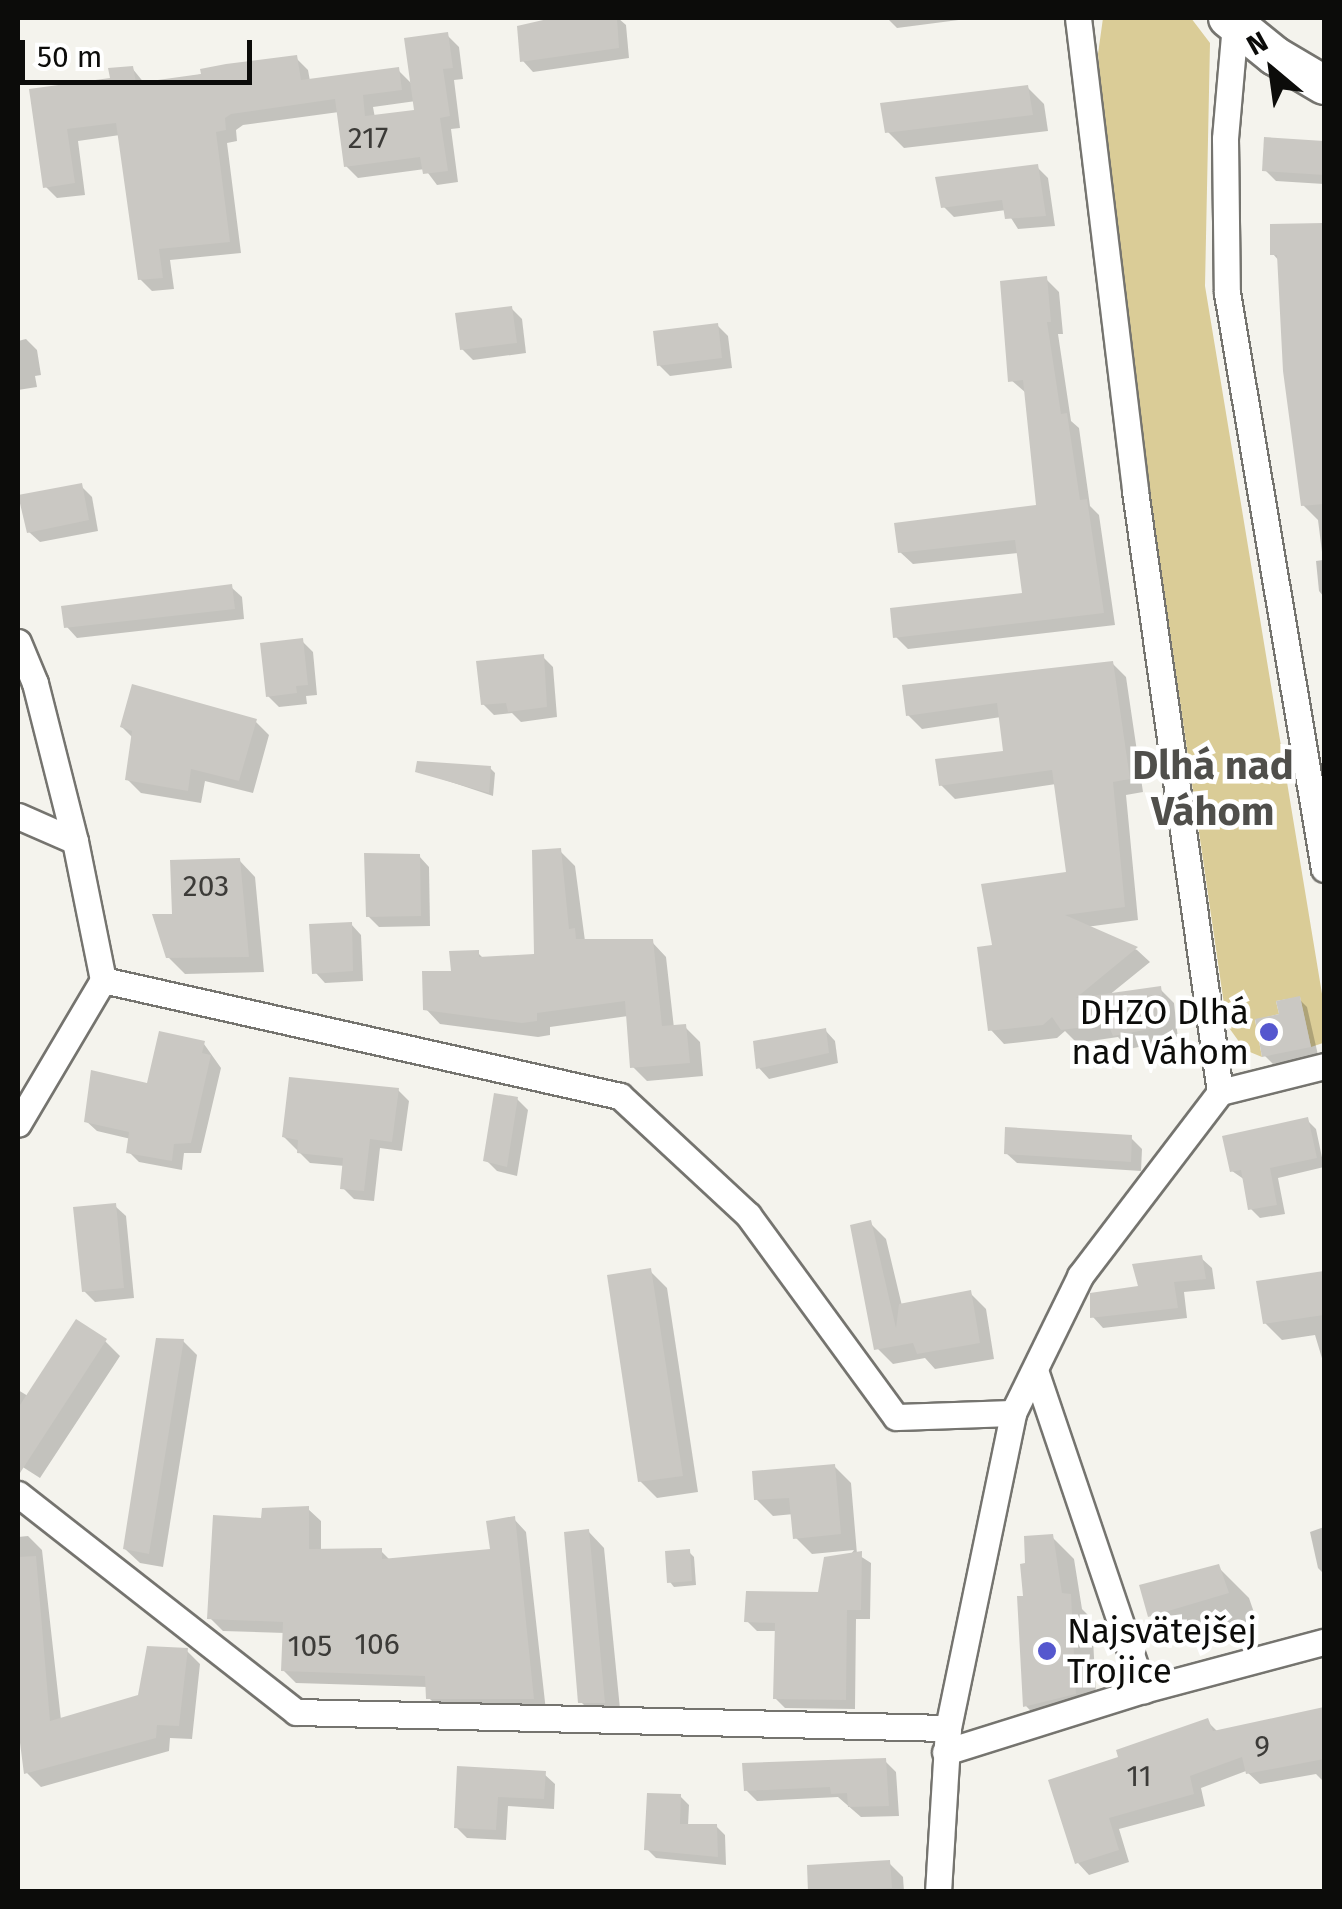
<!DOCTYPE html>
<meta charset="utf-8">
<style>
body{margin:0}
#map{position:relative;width:1342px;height:1909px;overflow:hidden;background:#f4f3ed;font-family:"Fira Sans",sans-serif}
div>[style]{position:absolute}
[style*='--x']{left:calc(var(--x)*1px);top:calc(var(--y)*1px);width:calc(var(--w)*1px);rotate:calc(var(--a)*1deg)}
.green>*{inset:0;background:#dacc97}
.shadow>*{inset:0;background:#0003}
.building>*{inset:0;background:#cac8c3}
.roads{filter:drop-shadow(2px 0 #75746f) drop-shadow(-2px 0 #75746f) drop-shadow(0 2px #75746f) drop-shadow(0 -2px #75746f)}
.street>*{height:25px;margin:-12.5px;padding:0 12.5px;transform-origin:12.5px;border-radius:12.5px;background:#fff}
.secondary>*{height:38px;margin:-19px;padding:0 19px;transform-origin:19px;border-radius:19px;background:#fff}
.dots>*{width:28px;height:28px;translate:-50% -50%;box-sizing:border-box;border:5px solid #fff;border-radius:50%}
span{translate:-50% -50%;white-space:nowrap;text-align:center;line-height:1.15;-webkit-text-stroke:9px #fff;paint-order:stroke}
.number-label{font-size:30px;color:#3c3b38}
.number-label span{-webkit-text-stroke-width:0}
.poi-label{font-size:35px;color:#0c0c0a}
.right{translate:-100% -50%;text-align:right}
.left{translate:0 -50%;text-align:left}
.quarter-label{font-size:40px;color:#504f4b;font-weight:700}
.frame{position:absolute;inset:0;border:20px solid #0c0c0a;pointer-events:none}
.north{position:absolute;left:1222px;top:20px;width:100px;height:100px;-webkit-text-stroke:8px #fff;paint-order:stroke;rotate:331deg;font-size:28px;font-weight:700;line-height:40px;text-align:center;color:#0c0c0a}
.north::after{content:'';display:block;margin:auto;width:35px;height:45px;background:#0c0c0a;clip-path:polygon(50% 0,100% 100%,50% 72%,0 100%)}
.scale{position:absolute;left:20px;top:40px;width:232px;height:45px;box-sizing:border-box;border:5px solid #0c0c0a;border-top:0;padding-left:12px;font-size:30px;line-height:35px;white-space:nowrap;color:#0c0c0a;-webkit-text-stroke:8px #fff;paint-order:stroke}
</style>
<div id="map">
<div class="green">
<i style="clip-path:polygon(1191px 18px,1210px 43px,1205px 286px,1324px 1006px,1323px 1043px,1311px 1047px,1300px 997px,1276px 1001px,1279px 1014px,1255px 1020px,1262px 1057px,1245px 1050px,1227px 1025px,1111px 226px,1098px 54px,1103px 18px)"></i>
</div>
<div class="shadow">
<i style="clip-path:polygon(555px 18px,618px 18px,626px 25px,629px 58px,533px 72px,523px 61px,555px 23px)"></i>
<i style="clip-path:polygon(887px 18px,974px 18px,897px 28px)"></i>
<i style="clip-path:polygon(evenodd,447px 35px,459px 47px,463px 79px,454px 80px,460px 128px,451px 129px,458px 182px,437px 185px,425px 169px,358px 178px,346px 166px,339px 112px,243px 125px,236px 130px,237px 141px,227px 143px,241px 253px,170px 260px,174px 289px,152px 291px,140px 279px,120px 135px,78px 141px,85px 195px,57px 198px,45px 186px,32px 91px,112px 80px,132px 68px,145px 84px,296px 58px,308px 70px,310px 81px,398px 70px,413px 85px,447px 35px,416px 101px,417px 113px,375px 118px,373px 107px,416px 101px)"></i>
<i style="clip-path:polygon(1027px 87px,1044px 104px,1048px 131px,904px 148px,887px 131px)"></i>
<i style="clip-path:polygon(1267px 140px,1324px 147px,1324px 184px,1276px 181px,1265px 170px)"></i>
<i style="clip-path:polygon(1037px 167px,1048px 178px,1055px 226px,1018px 229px,1006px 210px,954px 217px,943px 206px)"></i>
<i style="clip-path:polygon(1324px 226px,1324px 597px,1319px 591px,1316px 561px,1323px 560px,1318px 520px,1303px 505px,1280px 262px,1273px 254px,1272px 227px)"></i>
<i style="clip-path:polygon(1046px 279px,1059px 292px,1063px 334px,1058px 334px,1071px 421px,1079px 428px,1090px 506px,1099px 515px,1115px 625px,908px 649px,896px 637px,1025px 595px,1019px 553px,913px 564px,900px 552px,1039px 507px,1026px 393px,1011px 380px)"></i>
<i style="clip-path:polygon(511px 308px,522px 319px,526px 353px,473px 360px,462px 349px)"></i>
<i style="clip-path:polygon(717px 325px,728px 336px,732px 368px,670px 376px,659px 365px)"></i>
<i style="clip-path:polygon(26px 339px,37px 350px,41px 375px,35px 376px,37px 387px,18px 390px,18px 341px)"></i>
<i style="clip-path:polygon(81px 486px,92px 497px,98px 531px,40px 542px,29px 532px)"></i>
<i style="clip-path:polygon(231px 587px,242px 597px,244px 619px,77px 638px,67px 627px)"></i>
<i style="clip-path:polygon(302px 641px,313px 652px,317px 695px,306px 696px,307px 704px,279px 707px,268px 696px)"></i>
<i style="clip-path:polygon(543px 657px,553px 667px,557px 717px,521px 722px,512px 713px,494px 715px,483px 704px)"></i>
<i style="clip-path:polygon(1112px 663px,1126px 677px,1143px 792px,1126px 795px,1138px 920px,1086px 927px,1137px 950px,1150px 962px,1108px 996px,1160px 989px,1174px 1003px,1178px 1039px,1129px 1049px,1118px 1037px,1077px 1043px,1065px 1031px,1057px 1038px,1004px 1044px,991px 1030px,994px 947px,1069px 874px,1056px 784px,955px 799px,941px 785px,1005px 754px,1001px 717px,922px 729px,908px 715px)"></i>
<i style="clip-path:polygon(256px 722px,269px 735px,253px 793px,205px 781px,201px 803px,141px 793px,127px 779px,133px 738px,122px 727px)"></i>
<i style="clip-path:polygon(490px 768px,495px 773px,493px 796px,418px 771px)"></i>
<i style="clip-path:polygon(560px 851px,575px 866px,585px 941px,652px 942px,666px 957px,674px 1028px,685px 1027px,700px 1042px,703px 1076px,647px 1081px,632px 1066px,628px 1016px,550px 1027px,550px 1035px,538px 1037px,440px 1024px,426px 1009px,453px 974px,478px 953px,484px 959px,536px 956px)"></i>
<i style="clip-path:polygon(419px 856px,429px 867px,430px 926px,379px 927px,368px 916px)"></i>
<i style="clip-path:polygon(239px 860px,255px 877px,264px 972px,185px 974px,168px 957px,174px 916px)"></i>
<i style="clip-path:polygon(351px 924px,361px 935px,363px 981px,325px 983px,315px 972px)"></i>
<i style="clip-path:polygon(1299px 999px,1307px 1007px,1318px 1055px,1273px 1064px,1265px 1056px,1282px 1016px)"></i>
<i style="clip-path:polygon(825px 1030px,835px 1041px,838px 1063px,769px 1079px,759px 1068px)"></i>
<i style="clip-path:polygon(204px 1044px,221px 1068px,201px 1153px,184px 1153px,182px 1170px,139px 1162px,129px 1152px,131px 1139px,97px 1131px,86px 1121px,149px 1086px)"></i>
<i style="clip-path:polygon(398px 1090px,409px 1101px,402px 1151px,380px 1148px,374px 1201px,354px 1199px,343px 1188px,345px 1166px,310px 1163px,284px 1137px)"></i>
<i style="clip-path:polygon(517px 1099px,528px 1110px,517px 1176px,497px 1171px,486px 1160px)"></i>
<i style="clip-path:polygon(1307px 1120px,1316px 1129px,1324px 1167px,1278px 1178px,1285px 1214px,1260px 1218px,1251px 1209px,1245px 1180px,1232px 1171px)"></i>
<i style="clip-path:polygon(1131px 1138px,1142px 1149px,1141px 1171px,1017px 1163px,1006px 1153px)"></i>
<i style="clip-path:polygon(115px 1206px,126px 1216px,134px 1298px,95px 1302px,84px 1291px)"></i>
<i style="clip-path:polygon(870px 1223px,886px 1239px,902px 1306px,970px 1293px,986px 1309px,994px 1359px,935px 1369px,925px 1358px,893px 1364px,877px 1348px)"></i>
<i style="clip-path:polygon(1201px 1258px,1212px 1268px,1215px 1289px,1184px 1292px,1187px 1318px,1103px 1328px,1093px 1317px)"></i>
<i style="clip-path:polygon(650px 1271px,667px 1288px,698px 1492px,657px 1498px,640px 1481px)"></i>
<i style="clip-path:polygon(1324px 1274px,1324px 1365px,1315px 1335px,1282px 1340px,1265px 1323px,1259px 1283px)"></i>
<i style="clip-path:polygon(105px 1341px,120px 1356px,40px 1478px,18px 1464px,18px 1390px,28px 1396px)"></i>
<i style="clip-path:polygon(183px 1341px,197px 1355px,163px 1567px,140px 1563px,125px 1549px)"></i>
<i style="clip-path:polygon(834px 1466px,851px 1483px,857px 1554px,871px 1563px,870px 1619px,856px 1619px,855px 1709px,785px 1708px,775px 1698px,777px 1631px,757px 1631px,747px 1621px,821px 1595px,854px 1550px,812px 1554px,796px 1538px,794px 1514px,773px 1516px,756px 1499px)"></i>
<i style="clip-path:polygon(308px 1509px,321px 1521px,321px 1551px,381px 1551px,391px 1561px,492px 1551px,514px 1519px,526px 1532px,546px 1711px,442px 1711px,429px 1698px,428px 1687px,296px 1683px,283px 1670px,285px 1633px,223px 1631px,210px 1618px,264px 1520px)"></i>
<i style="clip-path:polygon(1324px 1527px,1324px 1574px,1318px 1568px,1310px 1532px)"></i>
<i style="clip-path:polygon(588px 1531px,604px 1548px,621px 1719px,597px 1718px,581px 1702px)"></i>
<i style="clip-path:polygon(28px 1536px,42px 1550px,61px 1720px,141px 1697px,186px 1650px,200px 1664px,192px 1739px,170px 1738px,169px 1751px,41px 1787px,27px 1773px,18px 1711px,18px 1537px)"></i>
<i style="clip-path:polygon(1052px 1537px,1074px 1559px,1082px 1609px,1092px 1619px,1097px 1715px,1047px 1728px,1026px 1706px,1026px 1598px)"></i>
<i style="clip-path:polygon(689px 1552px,694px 1557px,696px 1585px,674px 1587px,670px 1582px)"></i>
<i style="clip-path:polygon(1218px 1567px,1249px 1598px,1258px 1624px,1181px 1647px,1150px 1615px)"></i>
<i style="clip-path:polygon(1324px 1710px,1324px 1782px,1316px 1774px,1260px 1784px,1246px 1771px,1201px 1788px,1205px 1806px,1119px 1829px,1129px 1862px,1089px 1875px,1078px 1863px,1121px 1758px,1207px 1721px,1219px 1733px)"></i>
<i style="clip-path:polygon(885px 1761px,896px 1772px,899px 1816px,861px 1817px,838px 1797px,757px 1801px,746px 1790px)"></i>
<i style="clip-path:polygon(459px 1769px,544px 1774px,555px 1784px,554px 1809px,508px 1806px,506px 1840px,467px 1838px,456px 1827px)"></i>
<i style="clip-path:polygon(680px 1796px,689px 1805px,688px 1826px,716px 1826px,725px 1835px,726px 1865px,656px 1858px,647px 1849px)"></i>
<i style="clip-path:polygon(889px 1863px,903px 1877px,904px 1892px,811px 1892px)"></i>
</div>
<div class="building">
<i style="clip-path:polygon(552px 18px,617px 18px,619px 48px,520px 62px,517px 26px)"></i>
<i style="clip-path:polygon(448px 32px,453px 68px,443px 69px,450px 116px,440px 118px,448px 171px,423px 174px,420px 157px,344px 167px,335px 99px,231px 114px,225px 118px,226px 130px,216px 132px,230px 242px,159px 249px,163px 278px,138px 280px,116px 123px,67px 129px,75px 183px,43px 188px,29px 89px,110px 78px,108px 68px,133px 66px,136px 83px,201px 74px,200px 69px,226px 64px,297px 55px,301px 80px,399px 67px,402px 90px,363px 95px,365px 116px,414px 110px,404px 38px)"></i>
<i style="clip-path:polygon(1028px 85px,1033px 115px,885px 133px,880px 103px)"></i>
<i style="clip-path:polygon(1264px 137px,1324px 141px,1324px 175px,1262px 171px)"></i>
<i style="clip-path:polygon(1038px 164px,1046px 216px,1005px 219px,1002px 200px,941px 208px,935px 177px)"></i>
<i style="clip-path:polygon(1324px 223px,1324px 504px,1301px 506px,1283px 371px,1277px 255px,1270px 255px,1270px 224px)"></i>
<i style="clip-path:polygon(1047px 276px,1051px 322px,1047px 322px,1061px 414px,1067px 413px,1080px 500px,1087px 499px,1104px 613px,893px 638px,890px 608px,1022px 593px,1015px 540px,898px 553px,894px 523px,1036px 505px,1023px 380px,1008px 382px,1000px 281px)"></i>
<i style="clip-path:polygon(512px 306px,517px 343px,460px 350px,455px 313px)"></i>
<i style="clip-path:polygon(718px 323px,722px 358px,657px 366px,653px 331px)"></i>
<i style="clip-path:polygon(82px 483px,89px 520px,27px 533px,18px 495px)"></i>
<i style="clip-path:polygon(232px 584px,235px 609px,64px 628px,61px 606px)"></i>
<i style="clip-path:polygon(303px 638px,308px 685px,296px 686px,297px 693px,266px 697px,260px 643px)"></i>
<i style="clip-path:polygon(544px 654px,547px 707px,508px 712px,506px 703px,481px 705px,476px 661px)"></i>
<i style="clip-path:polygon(1113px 661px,1130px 779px,1113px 782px,1125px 907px,1065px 915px,1138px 947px,1076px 998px,1161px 986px,1166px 1026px,1113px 1036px,1108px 1024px,1061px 1030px,1052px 1017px,1043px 1025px,988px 1031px,977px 947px,992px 945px,981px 884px,1066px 872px,1052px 770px,939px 786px,935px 759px,1003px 751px,997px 703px,906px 716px,902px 685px)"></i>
<i style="clip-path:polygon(132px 684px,257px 719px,239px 781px,191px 769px,188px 791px,125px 780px,132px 731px,120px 727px)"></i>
<i style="clip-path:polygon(417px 761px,491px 766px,489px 793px,415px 772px)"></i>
<i style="clip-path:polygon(561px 848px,569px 929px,575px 928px,576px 939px,653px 939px,662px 1026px,686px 1024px,690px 1063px,630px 1068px,625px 1001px,537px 1013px,537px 1021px,522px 1023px,423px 1010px,422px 971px,451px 971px,449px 951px,479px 950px,479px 957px,534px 954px,532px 850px)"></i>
<i style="clip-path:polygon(364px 853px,420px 854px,421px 916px,366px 917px)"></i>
<i style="clip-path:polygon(240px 858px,249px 957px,166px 958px,152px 914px,172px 914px,170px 860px)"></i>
<i style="clip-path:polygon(352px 922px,353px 971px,312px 974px,309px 924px)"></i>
<i style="clip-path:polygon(1300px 996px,1311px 1047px,1262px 1057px,1255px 1019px,1279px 1014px,1276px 1001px)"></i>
<i style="clip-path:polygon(826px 1028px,829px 1053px,756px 1069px,753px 1041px)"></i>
<i style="clip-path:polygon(159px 1031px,205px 1041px,202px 1053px,211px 1055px,191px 1143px,174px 1144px,172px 1161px,126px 1153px,129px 1132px,84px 1122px,91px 1070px,147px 1083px)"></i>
<i style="clip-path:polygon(289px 1077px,399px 1088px,392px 1142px,370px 1139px,364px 1191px,340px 1189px,343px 1158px,297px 1153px,298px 1140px,282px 1137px)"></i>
<i style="clip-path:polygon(494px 1093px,518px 1097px,507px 1167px,483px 1161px)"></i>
<i style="clip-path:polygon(1308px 1117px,1317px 1158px,1270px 1168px,1277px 1205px,1248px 1210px,1241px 1170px,1230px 1172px,1222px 1136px)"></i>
<i style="clip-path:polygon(1005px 1127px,1132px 1135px,1131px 1162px,1004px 1154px)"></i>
<i style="clip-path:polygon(116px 1203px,124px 1288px,82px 1292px,73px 1207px)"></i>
<i style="clip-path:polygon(871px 1220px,896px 1328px,899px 1304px,971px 1290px,980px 1343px,917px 1354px,913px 1343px,874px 1350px,850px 1225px)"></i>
<i style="clip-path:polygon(1202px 1255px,1206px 1279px,1174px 1282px,1178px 1308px,1090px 1318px,1090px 1293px,1138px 1286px,1132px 1264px)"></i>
<i style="clip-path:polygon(651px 1268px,683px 1476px,638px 1482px,607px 1275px)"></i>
<i style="clip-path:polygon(1324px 1271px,1324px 1315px,1263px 1324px,1256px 1281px)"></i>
<i style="clip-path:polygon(76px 1319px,107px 1339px,18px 1476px,18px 1408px)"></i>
<i style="clip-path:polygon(156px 1338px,184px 1339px,149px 1554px,123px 1549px)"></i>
<i style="clip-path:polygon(835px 1464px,841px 1534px,793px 1539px,789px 1498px,754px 1500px,752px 1471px)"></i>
<i style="clip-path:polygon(309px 1506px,309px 1549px,382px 1548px,382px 1559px,490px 1549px,486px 1521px,515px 1516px,534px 1699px,426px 1699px,425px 1676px,281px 1671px,283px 1622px,207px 1619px,213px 1515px,261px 1518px,262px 1508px)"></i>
<i style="clip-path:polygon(589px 1529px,605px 1703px,578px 1703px,564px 1532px)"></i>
<i style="clip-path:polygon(1053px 1534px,1062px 1593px,1071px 1594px,1076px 1694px,1023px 1707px,1017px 1596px,1023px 1596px,1020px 1564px,1025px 1563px,1024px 1536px)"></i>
<i style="clip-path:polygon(690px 1549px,692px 1581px,667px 1583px,665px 1551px)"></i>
<i style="clip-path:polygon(862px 1551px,861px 1610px,847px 1610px,846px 1700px,773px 1699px,775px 1623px,744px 1622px,746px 1591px,818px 1592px,824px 1557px)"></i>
<i style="clip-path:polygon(36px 1556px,50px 1721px,138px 1695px,147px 1646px,188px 1648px,179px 1726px,157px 1725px,156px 1738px,24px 1774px,18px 1727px,18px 1557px)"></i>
<i style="clip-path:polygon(1219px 1564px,1229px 1593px,1148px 1617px,1139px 1585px)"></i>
<i style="clip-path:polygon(1324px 1707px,1324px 1759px,1246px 1774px,1242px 1757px,1190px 1776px,1194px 1794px,1109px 1818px,1119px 1850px,1075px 1864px,1048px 1780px,1118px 1757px,1116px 1750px,1208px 1718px,1213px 1731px)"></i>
<i style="clip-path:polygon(886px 1758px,889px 1806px,848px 1807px,847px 1793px,831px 1794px,830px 1787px,744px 1791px,742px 1763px)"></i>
<i style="clip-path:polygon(457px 1766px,546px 1771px,544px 1799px,498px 1797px,496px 1830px,454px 1828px)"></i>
<i style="clip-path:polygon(647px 1793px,681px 1794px,680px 1824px,717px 1824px,718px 1857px,644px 1850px)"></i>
<i style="clip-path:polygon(890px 1860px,892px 1888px,808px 1892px,807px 1865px)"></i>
</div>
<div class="roads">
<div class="street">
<i style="--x:1078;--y:18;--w:476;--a:83.1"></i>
<i style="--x:1135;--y:491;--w:607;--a:81.95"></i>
<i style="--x:1235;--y:24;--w:115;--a:95"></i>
<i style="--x:1225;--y:139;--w:154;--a:89.3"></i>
<i style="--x:1227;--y:293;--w:584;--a:80.44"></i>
<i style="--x:18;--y:642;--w:44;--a:67.5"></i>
<i style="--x:35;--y:683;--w:163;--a:75.8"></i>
<i style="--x:18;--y:816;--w:62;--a:23.7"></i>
<i style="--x:75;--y:841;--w:142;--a:78.6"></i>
<i style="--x:103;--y:980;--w:167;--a:120.6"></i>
<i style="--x:103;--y:980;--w:530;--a:12.65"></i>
<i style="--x:620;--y:1096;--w:175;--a:42.9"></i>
<i style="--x:748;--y:1215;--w:250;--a:53.8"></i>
<i style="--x:896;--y:1417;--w:117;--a:-2"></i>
<i style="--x:1036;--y:1373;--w:335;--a:71.3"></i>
<i style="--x:18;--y:1494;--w:353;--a:38.1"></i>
<i style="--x:296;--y:1712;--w:652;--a:1.41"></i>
<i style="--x:945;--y:1752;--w:207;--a:-17.4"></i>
<i style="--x:1143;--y:1690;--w:187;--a:-14.9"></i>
<i style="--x:938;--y:1892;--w:164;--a:-86.5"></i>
<i style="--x:948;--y:1728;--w:322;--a:-78.3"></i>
<i style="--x:1013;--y:1413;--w:153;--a:-63.9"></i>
<i style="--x:1080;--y:1276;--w:231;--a:-52.7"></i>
<i style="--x:1220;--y:1092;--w:107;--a:-14"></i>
</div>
<div class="secondary">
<i style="--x:1228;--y:18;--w:60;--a:39"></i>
<i style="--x:1275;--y:56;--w:57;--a:30.6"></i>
</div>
</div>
<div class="dots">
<i style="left:1269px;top:1032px;background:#5557ce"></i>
<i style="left:1047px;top:1651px;background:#5557ce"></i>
</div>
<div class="number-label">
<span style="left:368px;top:138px">217</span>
<span style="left:206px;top:886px">203</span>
<span style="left:377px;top:1644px">106</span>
<span style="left:310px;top:1646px">105</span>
<span style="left:1262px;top:1746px">9</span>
<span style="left:1139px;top:1776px">11</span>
</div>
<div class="poi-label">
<span class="right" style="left:1249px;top:1032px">DHZO Dlhá<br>nad Váhom</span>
<span class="left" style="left:1067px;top:1651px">Najsvätejšej<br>Trojice</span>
</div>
<div class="quarter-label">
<span style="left:1213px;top:789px">Dlhá nad<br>Váhom</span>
</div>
<div class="frame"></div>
<div class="north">N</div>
<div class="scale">50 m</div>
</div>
